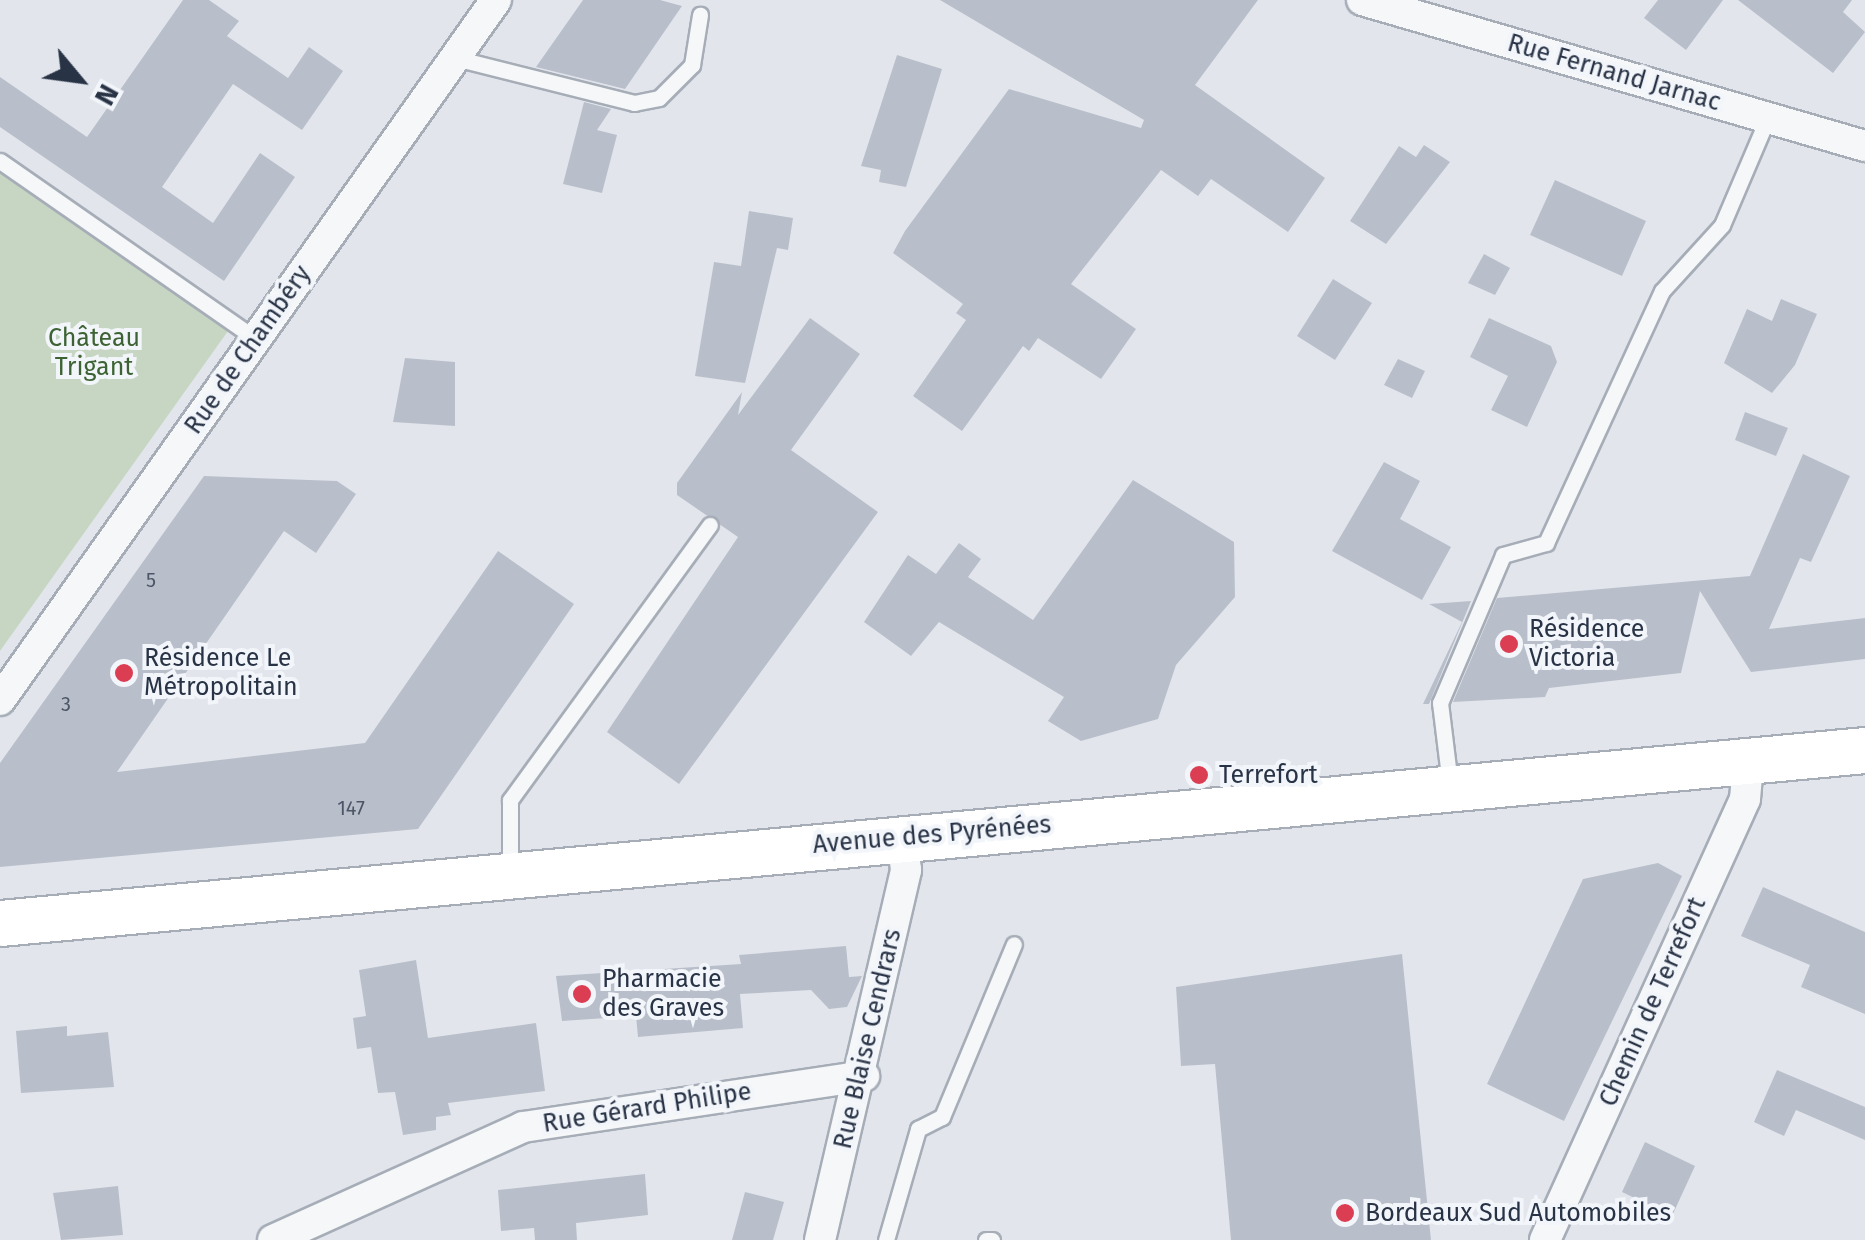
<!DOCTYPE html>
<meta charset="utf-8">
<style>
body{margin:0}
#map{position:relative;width:1865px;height:1240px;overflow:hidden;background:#e2e6ec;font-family:"Fira Sans",sans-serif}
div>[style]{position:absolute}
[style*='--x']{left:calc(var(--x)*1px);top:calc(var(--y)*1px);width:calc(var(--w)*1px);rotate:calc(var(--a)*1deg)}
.green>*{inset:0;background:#c7d6c3}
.building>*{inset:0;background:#b9bfca}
.roads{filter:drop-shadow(2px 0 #a6adb7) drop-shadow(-2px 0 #a6adb7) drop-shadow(0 2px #a6adb7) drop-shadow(0 -2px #a6adb7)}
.service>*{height:15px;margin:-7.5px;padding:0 7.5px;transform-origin:7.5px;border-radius:7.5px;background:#f5f7f9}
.minor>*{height:30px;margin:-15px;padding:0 15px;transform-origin:15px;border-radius:15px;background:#f5f7f9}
.primary>*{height:45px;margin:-22.5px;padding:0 22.5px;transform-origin:22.5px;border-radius:22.5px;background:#fff}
.dots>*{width:28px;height:28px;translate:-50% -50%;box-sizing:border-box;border:5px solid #f2f5f9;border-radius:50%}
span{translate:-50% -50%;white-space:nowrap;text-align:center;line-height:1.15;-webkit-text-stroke:8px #f2f5f9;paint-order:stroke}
.number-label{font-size:20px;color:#4c5667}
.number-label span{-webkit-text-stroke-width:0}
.street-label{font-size:25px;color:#283346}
.park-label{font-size:25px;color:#3d6334}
.poi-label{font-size:25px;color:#283346}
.left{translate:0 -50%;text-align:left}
.north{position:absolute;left:30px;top:30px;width:100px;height:100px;-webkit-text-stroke:8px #f2f5f9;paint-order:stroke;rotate:119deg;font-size:28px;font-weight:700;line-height:40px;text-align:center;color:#283346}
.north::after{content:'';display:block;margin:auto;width:35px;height:45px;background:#283346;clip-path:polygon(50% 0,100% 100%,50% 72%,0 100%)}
</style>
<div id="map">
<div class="green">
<i style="clip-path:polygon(0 173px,228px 331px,0 651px)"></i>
</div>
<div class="building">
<i style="clip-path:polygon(183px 0,209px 0,239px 21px,227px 36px,288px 78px,309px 47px,343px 71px,302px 130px,233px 84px,162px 187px,213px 223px,260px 153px,295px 177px,224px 281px,0 127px,0 77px,87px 137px)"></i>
<i style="clip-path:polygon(583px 0,660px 0,682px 6px,625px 89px,536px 67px)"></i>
<i style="clip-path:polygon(940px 0,1258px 0,1195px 85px,1325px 178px,1288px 232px,1211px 179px,1198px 196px,1161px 170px,1071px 284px,1136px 329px,1101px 379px,1038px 338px,1029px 351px,1023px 346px,962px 431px,913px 396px,966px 320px,956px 313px,963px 304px,893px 253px,905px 231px,1009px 89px,1141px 128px,1144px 120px)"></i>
<i style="clip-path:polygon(1658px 0,1723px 0,1686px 50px,1644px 18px)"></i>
<i style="clip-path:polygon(1738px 0,1852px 0,1843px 12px,1865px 32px,1833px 73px)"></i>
<i style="clip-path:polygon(897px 55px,942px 69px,906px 187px,879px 182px,881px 170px,861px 166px)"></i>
<i style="clip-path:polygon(584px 102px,611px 109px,597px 130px,617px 135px,602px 193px,563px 184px)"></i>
<i style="clip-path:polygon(1424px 145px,1450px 162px,1386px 244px,1350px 221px,1399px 146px,1416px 157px)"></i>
<i style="clip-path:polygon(1555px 180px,1646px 221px,1622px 276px,1530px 235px)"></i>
<i style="clip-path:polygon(749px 211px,793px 218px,788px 250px,777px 248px,745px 383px,695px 376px,714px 262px,741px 266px)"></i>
<i style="clip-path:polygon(1484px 254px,1510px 268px,1495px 295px,1468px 283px)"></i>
<i style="clip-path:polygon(1333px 279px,1372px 303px,1335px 360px,1297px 336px)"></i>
<i style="clip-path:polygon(1781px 299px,1817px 314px,1795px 365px,1772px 393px,1724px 363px,1747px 309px,1772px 321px)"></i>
<i style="clip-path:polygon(810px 318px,860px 354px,791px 450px,878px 512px,679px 784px,607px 732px,738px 537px,677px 495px,677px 483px,742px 392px,738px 415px)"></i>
<i style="clip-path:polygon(1489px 318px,1551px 346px,1557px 362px,1527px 427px,1491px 410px,1508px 376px,1470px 357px)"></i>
<i style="clip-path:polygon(405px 358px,455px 362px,455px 426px,393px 422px)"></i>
<i style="clip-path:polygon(1398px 359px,1425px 371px,1412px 398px,1384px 385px)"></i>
<i style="clip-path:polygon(1745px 412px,1788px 428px,1776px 456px,1735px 440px)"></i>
<i style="clip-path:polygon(1803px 454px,1850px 476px,1811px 562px,1800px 558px,1769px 629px,1865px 618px,1865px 659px,1751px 672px,1700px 591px,1681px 673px,1549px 688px,1545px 697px,1453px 702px,1497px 598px,1750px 576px)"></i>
<i style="clip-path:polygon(1384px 462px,1420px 481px,1400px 519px,1451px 547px,1422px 600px,1332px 551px)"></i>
<i style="clip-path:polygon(204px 476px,337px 481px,356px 494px,316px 553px,284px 531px,117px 772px,365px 743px,498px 551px,574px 604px,418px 829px,0 867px,0 763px)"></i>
<i style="clip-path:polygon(1133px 480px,1234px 542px,1235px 597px,1176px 665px,1158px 719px,1081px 741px,1048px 721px,1064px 697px,939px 622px,911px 656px,864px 622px,908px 555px,936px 574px,959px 543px,981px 559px,968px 577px,1033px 620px)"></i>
<i style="clip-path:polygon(1471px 601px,1429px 704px,1423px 704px,1462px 622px,1429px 604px)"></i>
<i style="clip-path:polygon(1658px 863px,1682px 876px,1564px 1121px,1487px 1084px,1583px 879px)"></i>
<i style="clip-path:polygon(1763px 887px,1865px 932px,1865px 1014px,1801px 987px,1810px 965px,1741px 936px)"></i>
<i style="clip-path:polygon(846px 946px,849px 977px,862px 976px,847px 1007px,829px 1009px,811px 990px,740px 994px,743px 1028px,638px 1037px,636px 1016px,562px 1021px,556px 976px,741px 964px,739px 955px)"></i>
<i style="clip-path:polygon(1402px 954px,1431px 1240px,1231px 1240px,1215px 1064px,1181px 1066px,1176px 987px)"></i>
<i style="clip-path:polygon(416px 960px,428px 1038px,536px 1023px,545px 1091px,448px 1103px,451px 1115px,436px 1117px,436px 1130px,403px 1135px,395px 1092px,378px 1093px,371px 1047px,357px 1049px,353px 1018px,366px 1016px,359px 970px)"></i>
<i style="clip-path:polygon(67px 1026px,67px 1036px,108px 1032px,114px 1087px,21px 1093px,16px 1031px)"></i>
<i style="clip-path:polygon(1777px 1070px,1865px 1107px,1865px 1140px,1796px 1110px,1784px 1136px,1754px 1122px)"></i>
<i style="clip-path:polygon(1645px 1142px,1695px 1166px,1672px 1216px,1622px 1192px)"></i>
<i style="clip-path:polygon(645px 1174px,648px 1215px,576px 1223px,577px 1240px,535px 1240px,534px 1228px,501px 1231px,498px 1190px)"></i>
<i style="clip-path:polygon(118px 1186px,123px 1235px,61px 1240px,53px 1193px)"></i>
<i style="clip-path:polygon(745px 1192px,784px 1202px,773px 1240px,732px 1240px)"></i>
</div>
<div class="roads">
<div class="service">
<i style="--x:455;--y:58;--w:185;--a:14.1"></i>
<i style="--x:634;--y:103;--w:25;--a:-11"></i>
<i style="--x:659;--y:98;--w:47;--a:-45"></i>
<i style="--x:692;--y:65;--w:51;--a:-80.9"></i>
<i style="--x:0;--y:161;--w:312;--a:34.8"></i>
<i style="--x:1450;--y:784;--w:82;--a:-97"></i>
<i style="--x:1440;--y:703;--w:161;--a:-66.9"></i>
<i style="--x:1503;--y:555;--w:45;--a:-15.6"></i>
<i style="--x:1546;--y:543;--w:277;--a:-65.3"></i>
<i style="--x:1662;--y:291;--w:89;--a:-47.7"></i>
<i style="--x:1722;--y:225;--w:117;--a:-66.9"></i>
<i style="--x:510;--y:871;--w:71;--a:-90"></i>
<i style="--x:510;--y:800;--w:340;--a:-54"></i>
<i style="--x:886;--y:1240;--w:116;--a:-73.9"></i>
<i style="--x:918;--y:1129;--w:27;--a:-27"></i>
<i style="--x:942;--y:1117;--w:187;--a:-67.4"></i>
<i style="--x:986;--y:1240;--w:6;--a:0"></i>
</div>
<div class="minor">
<i style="--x:1362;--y:0;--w:524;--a:16.19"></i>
<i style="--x:0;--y:700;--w:858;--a:-54.68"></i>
<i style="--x:273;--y:1240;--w:274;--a:-24.3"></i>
<i style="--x:523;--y:1127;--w:345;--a:-8.5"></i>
<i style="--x:820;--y:1240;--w:380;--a:-76.9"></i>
<i style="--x:906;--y:870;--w:33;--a:-97"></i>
<i style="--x:1545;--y:1240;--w:484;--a:-65.6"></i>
<i style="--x:1745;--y:799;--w:38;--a:-85"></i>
</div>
<div class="primary">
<i style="--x:0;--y:923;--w:1873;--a:-5.3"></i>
</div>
</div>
<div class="dots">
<i style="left:1509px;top:644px;background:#db3d53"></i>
<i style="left:124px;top:673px;background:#db3d53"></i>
<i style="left:1199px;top:775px;background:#db3d53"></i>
<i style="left:582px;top:994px;background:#db3d53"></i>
<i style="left:1345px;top:1213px;background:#db3d53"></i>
</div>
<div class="number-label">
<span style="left:151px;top:580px">5</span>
<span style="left:66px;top:704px">3</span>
<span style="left:351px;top:808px">147</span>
</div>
<div class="street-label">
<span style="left:1614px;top:73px;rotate:16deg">Rue Fernand Jarnac</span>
<span style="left:248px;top:350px;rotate:-55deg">Rue de Chambéry</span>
<span style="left:932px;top:835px;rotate:-5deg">Avenue des Pyrénées</span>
<span style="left:1653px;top:1002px;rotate:-66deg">Chemin de Terrefort</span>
<span style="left:868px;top:1039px;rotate:-77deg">Rue Blaise Cendrars</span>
<span style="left:647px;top:1108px;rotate:-9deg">Rue Gérard Philipe</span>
</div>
<div class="park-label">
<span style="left:94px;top:353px">Château<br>Trigant</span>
</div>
<div class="poi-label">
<span class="left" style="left:1529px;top:644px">Résidence<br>Victoria</span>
<span class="left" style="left:144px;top:673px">Résidence Le<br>Métropolitain</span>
<span class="left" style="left:1219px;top:775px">Terrefort</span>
<span class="left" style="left:602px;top:994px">Pharmacie<br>des Graves</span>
<span class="left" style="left:1365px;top:1213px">Bordeaux Sud Automobiles</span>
</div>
<div class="north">N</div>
</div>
